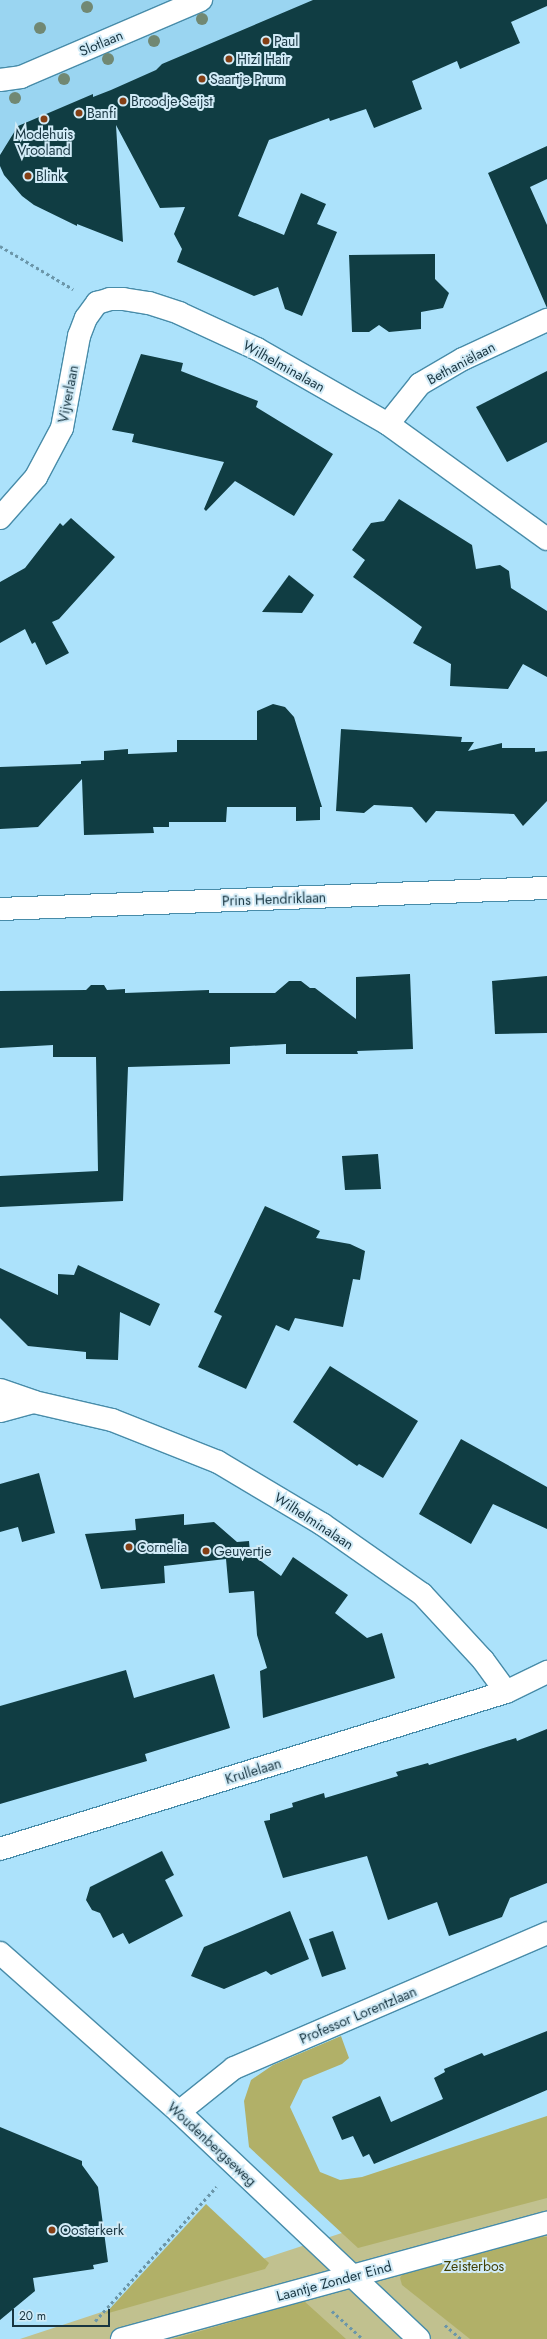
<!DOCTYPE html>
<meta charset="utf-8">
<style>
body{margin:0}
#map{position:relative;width:547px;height:2339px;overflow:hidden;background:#ace2fb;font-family:Jost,sans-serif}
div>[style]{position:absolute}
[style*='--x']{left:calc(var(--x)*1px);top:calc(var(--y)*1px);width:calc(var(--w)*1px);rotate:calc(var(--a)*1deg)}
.built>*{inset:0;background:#9ad5f1}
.green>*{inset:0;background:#c1c18f}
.forest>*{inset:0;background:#b1b068}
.building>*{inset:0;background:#103d43}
.path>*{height:2.5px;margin-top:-1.25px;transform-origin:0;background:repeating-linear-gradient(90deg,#6b96a9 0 3px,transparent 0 6px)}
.roads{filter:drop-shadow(1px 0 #488ca9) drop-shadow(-1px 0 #488ca9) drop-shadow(0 1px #488ca9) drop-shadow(0 -1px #488ca9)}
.street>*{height:22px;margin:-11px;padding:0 11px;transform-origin:11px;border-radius:11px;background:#fff}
.trees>*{width:12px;height:12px;margin:-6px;border-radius:50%;background:#718873}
.dots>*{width:11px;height:11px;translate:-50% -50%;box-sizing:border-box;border:2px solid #d1ebf7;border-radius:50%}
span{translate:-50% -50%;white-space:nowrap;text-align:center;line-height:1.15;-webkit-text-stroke:4px #d1ebf7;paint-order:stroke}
.poi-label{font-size:14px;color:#183541}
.left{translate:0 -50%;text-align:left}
.street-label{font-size:14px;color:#183541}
.park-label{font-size:14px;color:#403f03}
.scale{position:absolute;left:12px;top:2309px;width:98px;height:18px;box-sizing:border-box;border:2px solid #183541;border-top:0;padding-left:5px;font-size:12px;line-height:14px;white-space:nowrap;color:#183541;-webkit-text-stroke:3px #d1ebf7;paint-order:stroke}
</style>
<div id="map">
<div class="built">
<i style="clip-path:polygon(0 0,346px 0,0 151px)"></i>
</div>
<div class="green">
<i style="clip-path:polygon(547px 2166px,547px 2339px,20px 2339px,226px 2271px)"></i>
</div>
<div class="forest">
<i style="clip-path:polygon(341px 2036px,349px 2058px,342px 2064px,303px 2080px,290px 2107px,320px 2172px,340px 2180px,362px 2177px,547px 2116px,547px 2198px,358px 2248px,249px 2147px,244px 2101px,251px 2080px,273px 2065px)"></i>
<i style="clip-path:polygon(206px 2204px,269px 2263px,265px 2269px,105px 2314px)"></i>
<i style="clip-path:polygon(540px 2236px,547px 2237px,547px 2339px,470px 2339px,402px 2285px,400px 2278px,405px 2270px)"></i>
<i style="clip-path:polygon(304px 2301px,346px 2339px,172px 2339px,173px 2339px)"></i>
</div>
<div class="building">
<i style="clip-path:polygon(313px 0,547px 0,547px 6px,511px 22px,520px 43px,460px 69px,457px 61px,412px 81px,422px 109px,374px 128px,366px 109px,330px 121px,329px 118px,269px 140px,238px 216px,284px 235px,301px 193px,326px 204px,317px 224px,337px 232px,302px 316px,285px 309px,278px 287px,254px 296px,177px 262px,182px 249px,174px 234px,185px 207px,160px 208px,116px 125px,123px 242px,77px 224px,77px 226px,34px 205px,22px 196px,4px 175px,0 166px,0 155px,18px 126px,93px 94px,93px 97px,111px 90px,156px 70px,162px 64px)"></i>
<i style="clip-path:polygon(547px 146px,547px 179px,530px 187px,547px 225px,547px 308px,488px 173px)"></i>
<i style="clip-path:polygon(435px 254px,435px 279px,449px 293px,443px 308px,421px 312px,421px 329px,389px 332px,379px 325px,369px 332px,352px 332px,349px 255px)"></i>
<i style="clip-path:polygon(141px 354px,183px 363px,181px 371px,258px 401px,256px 407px,333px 454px,294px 516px,235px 481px,206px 511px,204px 509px,224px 462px,132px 442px,134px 434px,112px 430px)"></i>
<i style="clip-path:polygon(547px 371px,547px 442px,507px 462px,476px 407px)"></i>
<i style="clip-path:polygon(399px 499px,472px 545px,476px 569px,500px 565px,509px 571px,511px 588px,547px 611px,547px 677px,523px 664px,508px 689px,450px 686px,451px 664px,413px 643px,422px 627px,353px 577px,365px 560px,352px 550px,371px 523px,384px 521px)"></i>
<i style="clip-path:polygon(71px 518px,115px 557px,59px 619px,52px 622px,69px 653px,46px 665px,35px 642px,32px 644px,25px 629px,0 643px,0 582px,25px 568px,60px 523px,63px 526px)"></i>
<i style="clip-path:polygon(289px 575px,314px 595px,302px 613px,262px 612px)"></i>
<i style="clip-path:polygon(273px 704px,285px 707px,294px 717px,322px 807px,320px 807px,320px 820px,296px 821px,296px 807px,227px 807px,226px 822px,169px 822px,169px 827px,153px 827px,154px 833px,84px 835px,82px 779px,38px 827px,0 829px,0 767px,81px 764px,81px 761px,104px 760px,104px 751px,128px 749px,128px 754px,177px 752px,177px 740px,257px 740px,257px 711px)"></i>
<i style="clip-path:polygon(341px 729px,462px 737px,461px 742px,474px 742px,468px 751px,502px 743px,502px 748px,535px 748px,535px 752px,547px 751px,547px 801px,523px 826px,514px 814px,436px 811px,426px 823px,412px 807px,374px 805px,364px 813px,336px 811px)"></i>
<i style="clip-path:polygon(410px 974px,413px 1049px,357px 1051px,358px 1054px,286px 1054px,286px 1044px,230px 1047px,230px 1064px,128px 1067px,123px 1201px,0 1207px,0 1176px,98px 1171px,96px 1057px,53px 1057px,53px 1045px,0 1048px,0 991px,86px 990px,91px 985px,104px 985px,107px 990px,125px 989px,125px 993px,209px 990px,209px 993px,275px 993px,289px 981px,301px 981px,310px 988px,315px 988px,356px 1019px,356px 977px)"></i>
<i style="clip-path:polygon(547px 976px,547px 1033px,495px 1034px,492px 981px)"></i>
<i style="clip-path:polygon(378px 1154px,381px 1189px,345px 1190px,342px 1156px)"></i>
<i style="clip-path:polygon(265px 1206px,320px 1231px,316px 1238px,350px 1244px,365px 1251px,360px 1280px,353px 1279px,343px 1327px,295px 1318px,289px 1331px,276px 1325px,246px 1389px,198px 1367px,222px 1316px,214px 1312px)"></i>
<i style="clip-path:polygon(78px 1265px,160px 1304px,150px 1326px,120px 1312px,118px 1360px,86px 1359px,86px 1352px,28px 1346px,0 1318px,0 1268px,58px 1295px,58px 1274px,74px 1275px)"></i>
<i style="clip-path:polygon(330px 1366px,418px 1421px,383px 1478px,359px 1464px,357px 1466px,293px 1422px)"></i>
<i style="clip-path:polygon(461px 1439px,547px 1487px,547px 1529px,493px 1504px,471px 1544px,419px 1514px)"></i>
<i style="clip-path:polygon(39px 1473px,55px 1533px,22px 1542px,18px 1527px,0 1532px,0 1484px)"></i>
<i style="clip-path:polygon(184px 1514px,184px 1525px,214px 1522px,237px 1542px,249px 1541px,250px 1553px,281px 1576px,293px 1557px,348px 1595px,335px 1613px,367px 1638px,382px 1633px,395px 1678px,263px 1718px,260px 1671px,267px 1668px,257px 1635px,254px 1591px,229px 1593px,226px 1559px,164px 1566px,165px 1583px,101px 1589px,85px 1534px,136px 1530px,135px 1519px)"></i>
<i style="clip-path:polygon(126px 1670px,134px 1698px,214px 1674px,230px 1728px,145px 1754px,147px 1761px,0 1804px,0 1706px)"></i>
<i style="clip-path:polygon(547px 1729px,547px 1883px,510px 1898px,502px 1917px,449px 1936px,437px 1902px,388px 1920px,367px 1856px,283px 1878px,264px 1821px,270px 1820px,270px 1814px,293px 1807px,292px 1803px,324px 1793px,325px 1798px,398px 1776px,396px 1772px,428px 1763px,429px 1765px,516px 1738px,517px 1741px)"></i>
<i style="clip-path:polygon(162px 1851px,174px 1875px,165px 1880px,183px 1916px,129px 1944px,123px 1933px,113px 1938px,100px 1913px,92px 1910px,86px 1900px,90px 1887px)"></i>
<i style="clip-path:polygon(290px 1911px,309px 1959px,271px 1975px,266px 1971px,224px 1989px,191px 1976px,204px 1947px)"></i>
<i style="clip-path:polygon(333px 1931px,346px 1969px,322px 1977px,309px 1939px)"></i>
<i style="clip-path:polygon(547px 2031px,547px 2090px,374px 2164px,369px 2154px,363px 2157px,353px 2136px,342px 2140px,332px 2117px,380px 2096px,391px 2122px,443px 2099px,434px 2078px,445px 2072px,444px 2069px,482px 2053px,484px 2056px)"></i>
<i style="clip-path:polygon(0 2127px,82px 2161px,82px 2165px,98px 2187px,108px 2262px,93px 2265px,94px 2269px,33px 2278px,35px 2291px,0 2320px)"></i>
</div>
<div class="path">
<i style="--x:0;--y:246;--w:85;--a:30.5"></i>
<i style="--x:332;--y:2311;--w:42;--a:42.1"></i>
<i style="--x:95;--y:2321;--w:181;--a:-47.9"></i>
<i style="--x:445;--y:2325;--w:21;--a:41"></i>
</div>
<div class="roads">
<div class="street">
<i style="--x:0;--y:80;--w:21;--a:-8"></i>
<i style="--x:21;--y:77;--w:196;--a:-23.2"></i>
<i style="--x:388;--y:424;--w:51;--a:-51.3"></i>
<i style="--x:420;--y:384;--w:50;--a:-30.2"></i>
<i style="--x:463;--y:359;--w:93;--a:-24.9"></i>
<i style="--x:0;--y:518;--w:55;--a:-48.7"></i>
<i style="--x:36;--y:477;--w:55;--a:-62"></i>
<i style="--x:62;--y:428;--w:94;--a:-79.5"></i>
<i style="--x:79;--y:336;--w:19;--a:-69"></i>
<i style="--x:86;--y:318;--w:19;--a:-54"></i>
<i style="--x:97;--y:303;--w:14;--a:-17"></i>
<i style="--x:110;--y:299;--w:13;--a:0"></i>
<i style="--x:123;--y:299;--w:26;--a:9"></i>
<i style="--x:149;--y:303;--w:32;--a:18"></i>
<i style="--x:179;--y:313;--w:86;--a:24.8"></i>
<i style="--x:257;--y:349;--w:151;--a:29.8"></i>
<i style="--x:388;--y:424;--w:196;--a:35.9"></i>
<i style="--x:0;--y:909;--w:547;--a:-2.2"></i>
<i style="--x:0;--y:1390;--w:36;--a:19"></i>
<i style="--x:34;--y:1402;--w:80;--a:13"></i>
<i style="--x:112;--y:1420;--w:114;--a:21.6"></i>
<i style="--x:218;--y:1462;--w:121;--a:30.8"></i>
<i style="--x:322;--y:1524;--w:122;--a:35"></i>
<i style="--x:422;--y:1594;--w:90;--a:47.3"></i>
<i style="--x:483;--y:1660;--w:39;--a:54"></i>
<i style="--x:506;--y:1692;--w:46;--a:-26"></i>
<i style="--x:0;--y:1411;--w:35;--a:-15"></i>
<i style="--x:0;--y:1849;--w:530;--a:-17.24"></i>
<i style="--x:0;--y:1953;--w:239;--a:41.6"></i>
<i style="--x:179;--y:2112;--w:330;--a:43.4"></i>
<i style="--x:179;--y:2112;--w:70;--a:-38.7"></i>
<i style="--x:234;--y:2068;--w:341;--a:-23.3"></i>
<i style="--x:122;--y:2339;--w:441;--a:-15.3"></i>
</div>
</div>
<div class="trees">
<i style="left:87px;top:7px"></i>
<i style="left:202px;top:19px"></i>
<i style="left:40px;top:28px"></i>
<i style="left:154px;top:41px"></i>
<i style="left:108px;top:59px"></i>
<i style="left:64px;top:79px"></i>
<i style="left:15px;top:98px"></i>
</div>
<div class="dots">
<i style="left:266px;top:41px;background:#843f15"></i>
<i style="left:229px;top:59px;background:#843f15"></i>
<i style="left:202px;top:79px;background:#843f15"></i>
<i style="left:123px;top:101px;background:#843f15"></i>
<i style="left:79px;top:113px;background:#843f15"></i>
<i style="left:44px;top:119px;background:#843f15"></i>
<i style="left:28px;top:176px;background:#843f15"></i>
<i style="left:129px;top:1547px;background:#843f15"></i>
<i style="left:206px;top:1551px;background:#843f15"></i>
<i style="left:52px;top:2230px;background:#843f15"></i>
</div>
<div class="poi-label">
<span class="left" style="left:274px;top:41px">Paul</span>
<span class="left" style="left:237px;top:59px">Hizi Hair</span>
<span class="left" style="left:210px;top:79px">Saartje Prum</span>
<span class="left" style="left:131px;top:101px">Broodje Seijst</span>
<span class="left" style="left:87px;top:113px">Banfi</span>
<span style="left:44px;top:142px">Modehuis<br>Vrooland</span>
<span class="left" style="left:36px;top:176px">Blink</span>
<span class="left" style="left:137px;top:1547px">Cornelia</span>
<span class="left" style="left:214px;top:1551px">Geuvertje</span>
<span class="left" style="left:60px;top:2230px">Oosterkerk</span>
</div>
<div class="street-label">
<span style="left:101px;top:43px;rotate:-23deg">Slotlaan</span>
<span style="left:461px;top:363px;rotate:-28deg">Bethaniëlaan</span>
<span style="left:284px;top:366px;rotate:29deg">Wilhelminalaan</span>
<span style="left:68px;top:394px;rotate:-79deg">Vijverlaan</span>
<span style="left:274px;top:899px;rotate:-2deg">Prins Hendriklaan</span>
<span style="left:314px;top:1521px;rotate:33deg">Wilhelminalaan</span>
<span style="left:253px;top:1771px;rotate:-17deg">Krullelaan</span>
<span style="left:358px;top:2015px;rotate:-23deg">Professor Lorentzlaan</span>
<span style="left:212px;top:2144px;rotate:43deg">Woudenbergseweg</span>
<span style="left:334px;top:2281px;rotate:-15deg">Laantje Zonder Eind</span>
</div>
<div class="park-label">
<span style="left:474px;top:2266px">Zeisterbos</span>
</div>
<div class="scale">20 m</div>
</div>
